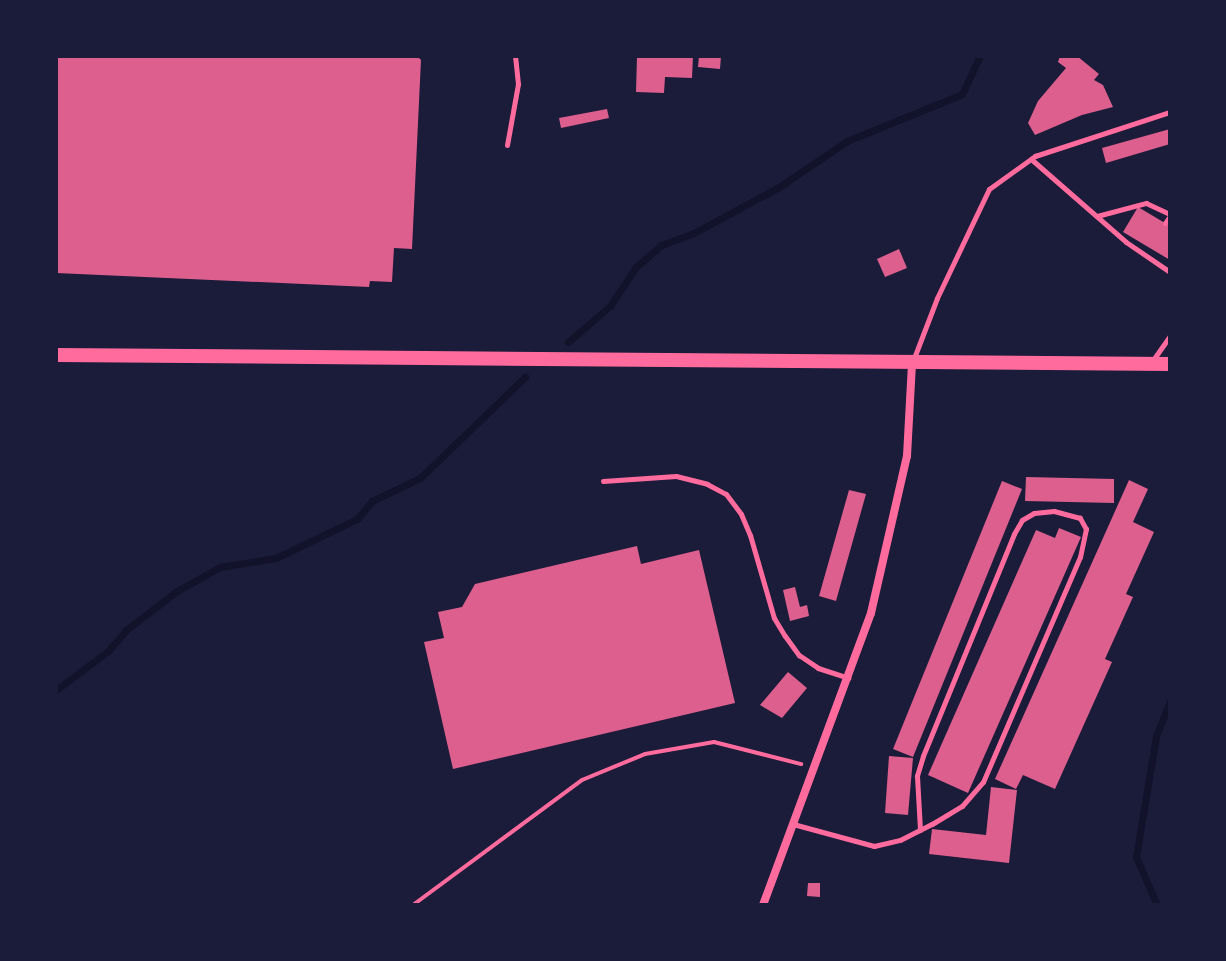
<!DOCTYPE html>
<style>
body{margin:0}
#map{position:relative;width:1226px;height:961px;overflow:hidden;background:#1b1b3a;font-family:Figtree,sans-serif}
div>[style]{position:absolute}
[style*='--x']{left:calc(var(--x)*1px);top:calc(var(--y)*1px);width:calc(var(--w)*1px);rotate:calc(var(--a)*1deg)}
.stream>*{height:7px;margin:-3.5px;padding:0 3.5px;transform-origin:3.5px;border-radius:3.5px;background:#12122b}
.building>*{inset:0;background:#dd5f8e}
.path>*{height:4px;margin:-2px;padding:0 2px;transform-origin:2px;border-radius:2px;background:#ff6b9d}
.service>*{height:5px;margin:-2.5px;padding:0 2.5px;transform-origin:2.5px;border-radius:2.5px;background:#ff6b9d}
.minor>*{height:8px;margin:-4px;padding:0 4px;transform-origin:4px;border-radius:4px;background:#ff6b9d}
.secondary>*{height:14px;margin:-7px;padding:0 7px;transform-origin:7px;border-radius:7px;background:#ff6b9d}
span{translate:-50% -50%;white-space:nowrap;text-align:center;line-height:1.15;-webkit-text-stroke:6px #1b1b3a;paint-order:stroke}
.frame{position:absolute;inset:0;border:58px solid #1b1b3a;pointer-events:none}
</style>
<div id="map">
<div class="stream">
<i style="--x:568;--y:342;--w:55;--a:-40.6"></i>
<i style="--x:610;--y:306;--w:47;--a:-56.3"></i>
<i style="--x:636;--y:267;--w:33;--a:-41"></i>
<i style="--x:661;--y:245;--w:33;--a:-20"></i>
<i style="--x:692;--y:234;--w:99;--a:-28.4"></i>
<i style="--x:779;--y:187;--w:82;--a:-34.1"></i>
<i style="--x:847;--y:141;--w:124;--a:-22.2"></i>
<i style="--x:962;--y:94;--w:42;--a:-64.7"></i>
<i style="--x:56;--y:690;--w:65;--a:-36.9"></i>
<i style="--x:108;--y:651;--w:28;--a:-49"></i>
<i style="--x:126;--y:630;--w:64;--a:-37.4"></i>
<i style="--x:177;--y:591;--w:49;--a:-29.2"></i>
<i style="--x:220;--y:567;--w:57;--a:-9.1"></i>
<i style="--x:276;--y:558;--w:90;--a:-25.7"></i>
<i style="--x:357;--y:519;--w:23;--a:-50"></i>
<i style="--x:372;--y:501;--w:53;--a:-25.6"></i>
<i style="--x:420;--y:478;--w:146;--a:-43.9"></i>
<i style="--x:1157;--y:905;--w:52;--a:-113.6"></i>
<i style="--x:1136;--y:857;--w:123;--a:-80.6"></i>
<i style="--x:1156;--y:736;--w:38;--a:-68"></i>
</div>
<div class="building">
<i style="clip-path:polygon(56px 56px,417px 56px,421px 60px,412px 249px,394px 248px,392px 282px,370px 281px,369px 287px,56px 273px)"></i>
<i style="clip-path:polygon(637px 56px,693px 56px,692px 78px,665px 77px,664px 93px,636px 92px)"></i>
<i style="clip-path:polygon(699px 56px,721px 56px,720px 69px,698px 67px)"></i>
<i style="clip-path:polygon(1060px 56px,1077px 56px,1099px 74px,1094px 80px,1103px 85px,1113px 107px,1082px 115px,1035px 135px,1028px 123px,1038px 101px,1066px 68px,1058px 62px)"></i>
<i style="clip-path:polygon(607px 109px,609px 118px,561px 128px,559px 118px)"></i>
<i style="clip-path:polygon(1170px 129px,1170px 144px,1106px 163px,1102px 148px)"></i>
<i style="clip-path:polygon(1138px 207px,1170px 226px,1170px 260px,1123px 232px)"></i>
<i style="clip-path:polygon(899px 249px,907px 268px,885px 277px,877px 259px)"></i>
<i style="clip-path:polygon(1026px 477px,1114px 479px,1114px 503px,1025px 501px)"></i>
<i style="clip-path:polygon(1129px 480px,1148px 489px,1133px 522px,1154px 532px,1126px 594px,1133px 597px,1105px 659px,1112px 662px,1055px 789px,1023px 775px,1016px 789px,995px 779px)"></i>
<i style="clip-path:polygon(1002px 481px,1022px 489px,913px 757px,893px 749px)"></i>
<i style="clip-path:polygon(849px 490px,866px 494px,836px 601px,819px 596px)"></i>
<i style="clip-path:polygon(1059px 528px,1081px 537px,968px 793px,928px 775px,1036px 530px,1055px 538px)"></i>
<i style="clip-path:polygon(637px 546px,641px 564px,699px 550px,735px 703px,453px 769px,424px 642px,444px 638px,438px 612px,462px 607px,475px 584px)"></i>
<i style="clip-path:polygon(795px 587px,800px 607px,807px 605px,809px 616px,790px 621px,783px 590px)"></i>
<i style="clip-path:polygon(788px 672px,807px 688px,782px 718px,760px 705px)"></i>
<i style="clip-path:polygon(889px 756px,913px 758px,908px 815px,885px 813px)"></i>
<i style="clip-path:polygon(991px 787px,1017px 790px,1009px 863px,929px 854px,932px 829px,986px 835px)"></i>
<i style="clip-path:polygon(808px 883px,820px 883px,820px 897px,807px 896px)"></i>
</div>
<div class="path">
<i style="--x:413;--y:905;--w:210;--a:-36.5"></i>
<i style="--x:582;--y:780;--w:68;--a:-22.4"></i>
<i style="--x:645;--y:754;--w:70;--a:-9.9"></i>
<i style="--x:714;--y:742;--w:90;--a:14.2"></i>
</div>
<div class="service">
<i style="--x:507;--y:145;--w:62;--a:-79.8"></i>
<i style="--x:518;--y:84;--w:28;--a:-96"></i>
<i style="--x:1031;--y:159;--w:126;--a:41.1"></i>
<i style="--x:1126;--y:242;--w:53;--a:34.3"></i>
<i style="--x:1097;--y:216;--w:51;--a:-14.9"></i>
<i style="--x:1146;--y:203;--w:26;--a:25"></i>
<i style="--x:1165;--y:223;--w:9;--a:-54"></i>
<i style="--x:914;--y:358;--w:64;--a:-69"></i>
<i style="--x:937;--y:298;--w:121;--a:-64.5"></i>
<i style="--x:989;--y:189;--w:57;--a:-35.7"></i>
<i style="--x:1035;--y:156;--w:142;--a:-18.1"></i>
<i style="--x:1153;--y:360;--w:29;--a:-55"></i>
<i style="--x:603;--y:481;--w:73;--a:-3.9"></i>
<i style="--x:676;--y:476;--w:32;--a:14"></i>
<i style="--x:707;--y:484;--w:21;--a:28"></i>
<i style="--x:726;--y:494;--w:25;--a:53"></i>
<i style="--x:741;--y:514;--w:23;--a:67"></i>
<i style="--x:750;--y:535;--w:86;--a:73.9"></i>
<i style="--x:774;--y:618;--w:21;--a:59"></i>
<i style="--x:785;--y:636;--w:24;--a:54"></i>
<i style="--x:799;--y:655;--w:23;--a:34"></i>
<i style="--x:818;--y:668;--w:32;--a:18"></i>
<i style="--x:793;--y:824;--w:84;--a:15.2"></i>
<i style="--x:874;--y:846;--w:27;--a:-13"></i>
<i style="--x:900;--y:840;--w:36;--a:-27"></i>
<i style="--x:932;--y:824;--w:35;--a:-31"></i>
<i style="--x:962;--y:806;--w:32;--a:-49"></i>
<i style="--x:983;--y:782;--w:245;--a:-66.7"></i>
<i style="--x:1080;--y:557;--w:29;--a:-78"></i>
<i style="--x:1086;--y:529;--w:13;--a:-119"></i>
<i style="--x:1080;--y:518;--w:27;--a:-165"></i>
<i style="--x:1054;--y:511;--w:20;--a:174"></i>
<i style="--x:1034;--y:513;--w:14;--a:150"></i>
<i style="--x:1022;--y:520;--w:16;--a:120"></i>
<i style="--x:1014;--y:534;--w:240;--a:112.3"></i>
<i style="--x:923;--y:756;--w:21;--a:107"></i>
<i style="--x:917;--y:776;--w:54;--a:86.8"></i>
</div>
<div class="minor">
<i style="--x:763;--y:905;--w:311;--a:-69.7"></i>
<i style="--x:871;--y:613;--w:161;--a:-77.1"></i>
<i style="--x:907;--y:456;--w:93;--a:-86.9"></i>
</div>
<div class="secondary">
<i style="--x:56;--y:355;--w:1114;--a:0.46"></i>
</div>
<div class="frame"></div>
</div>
